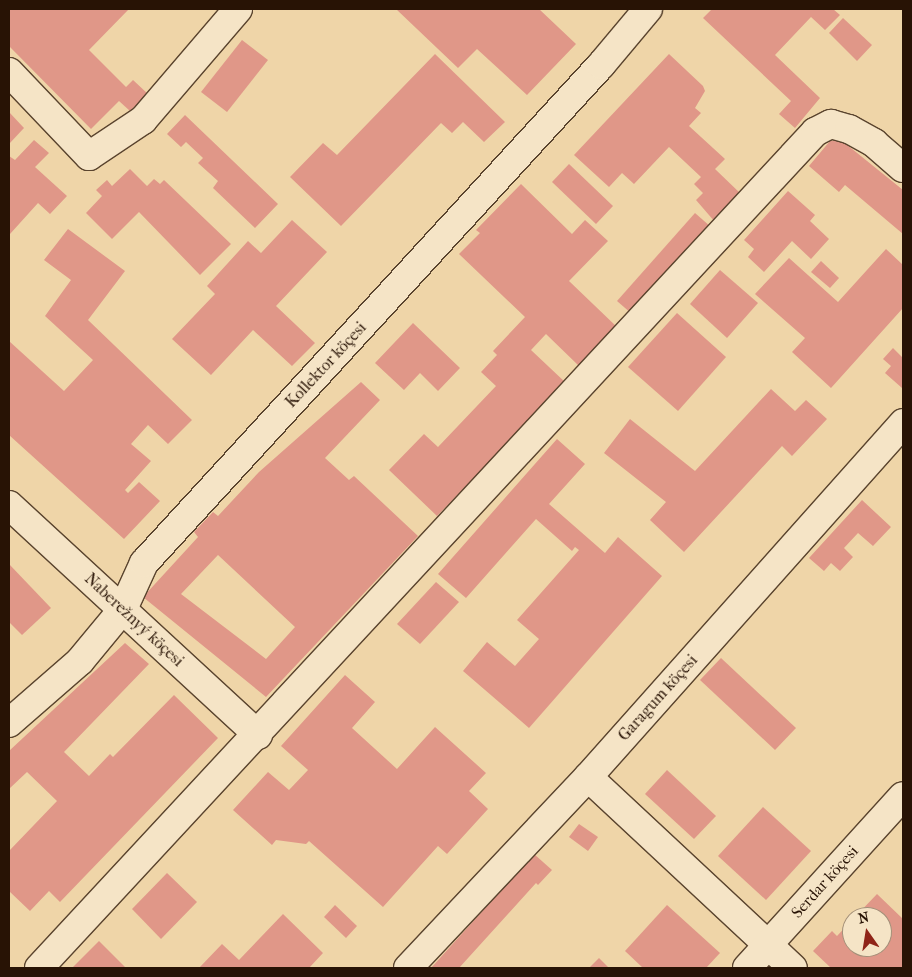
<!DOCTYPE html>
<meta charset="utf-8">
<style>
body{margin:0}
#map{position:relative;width:912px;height:977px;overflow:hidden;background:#efd5a8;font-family:"IM FELL French Canon",serif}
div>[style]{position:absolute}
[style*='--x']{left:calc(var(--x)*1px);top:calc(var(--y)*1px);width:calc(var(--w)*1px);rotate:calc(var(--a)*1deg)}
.building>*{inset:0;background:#e09788}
.roads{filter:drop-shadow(1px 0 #5a442e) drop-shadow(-1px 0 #5a442e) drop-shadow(0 1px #5a442e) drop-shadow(0 -1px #5a442e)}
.minor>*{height:28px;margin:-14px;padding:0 14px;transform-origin:14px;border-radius:14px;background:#f5e4c6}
span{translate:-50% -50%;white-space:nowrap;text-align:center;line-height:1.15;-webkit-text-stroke:4.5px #f5e4c6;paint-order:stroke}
.street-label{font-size:16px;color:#281305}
.frame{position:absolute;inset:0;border:10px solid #281305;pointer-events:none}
.north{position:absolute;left:842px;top:907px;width:50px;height:50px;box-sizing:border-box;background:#f5e4c6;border:1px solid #a39079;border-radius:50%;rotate:347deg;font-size:14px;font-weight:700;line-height:20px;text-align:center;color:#281305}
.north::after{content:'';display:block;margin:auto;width:18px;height:22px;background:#8f2418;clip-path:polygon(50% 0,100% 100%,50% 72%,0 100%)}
</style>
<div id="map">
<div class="building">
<i style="clip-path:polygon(9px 9px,129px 9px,89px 50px,126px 87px,133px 80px,148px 94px,130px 111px,119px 101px,91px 129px,9px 46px)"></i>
<i style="clip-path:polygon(396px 9px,539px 9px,576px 44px,527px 95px,477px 49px,458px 68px)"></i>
<i style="clip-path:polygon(712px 9px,833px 9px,840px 15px,825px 30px,811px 17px,775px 55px,820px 98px,795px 128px,779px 114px,791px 101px,703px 18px)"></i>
<i style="clip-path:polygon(843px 18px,872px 45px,857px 61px,829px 33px)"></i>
<i style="clip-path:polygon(242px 40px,268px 60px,227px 112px,201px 92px)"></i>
<i style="clip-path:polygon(435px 54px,505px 122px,484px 142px,463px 122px,452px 133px,441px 123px,341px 226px,290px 177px,323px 143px,337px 155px)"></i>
<i style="clip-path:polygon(669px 54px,703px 86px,705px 91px,695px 108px,701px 113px,689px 126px,725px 159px,715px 169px,741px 194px,715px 222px,696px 200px,703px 193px,694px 184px,701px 177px,669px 147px,634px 184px,622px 173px,609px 187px,574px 155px)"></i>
<i style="clip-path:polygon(9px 112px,24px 128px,9px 144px)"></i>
<i style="clip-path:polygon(185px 115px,278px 204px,255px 228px,213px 188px,218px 181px,198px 163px,203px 158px,186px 142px,181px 147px,167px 134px)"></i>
<i style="clip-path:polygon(34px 140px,49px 153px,35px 167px,67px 196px,50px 214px,38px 203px,10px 234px,9px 156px,15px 160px)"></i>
<i style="clip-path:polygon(841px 140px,903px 190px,903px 234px,845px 185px,839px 192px,809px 166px,830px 141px)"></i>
<i style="clip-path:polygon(569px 164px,613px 206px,596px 224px,552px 182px)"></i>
<i style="clip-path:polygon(130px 169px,147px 186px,154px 179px,160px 184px,164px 180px,231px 244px,200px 275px,139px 212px,112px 239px,86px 213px,102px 196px,96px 190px,107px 180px,112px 186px)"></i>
<i style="clip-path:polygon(521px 184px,572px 234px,585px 220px,608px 241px,569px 281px,618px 328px,580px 367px,546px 334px,531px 350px,566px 383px,437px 516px,389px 470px,424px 434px,438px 447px,496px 386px,481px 372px,497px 355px,493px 351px,525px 317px,459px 254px,480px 233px,476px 230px)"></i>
<i style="clip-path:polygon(788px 191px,815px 215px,810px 221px,829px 239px,811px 259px,792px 241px,764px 272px,748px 257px,754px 249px,744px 240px)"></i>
<i style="clip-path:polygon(695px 213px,711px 227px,632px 314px,617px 301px)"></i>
<i style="clip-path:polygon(292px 220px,327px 252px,276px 306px,315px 343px,292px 366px,253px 330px,211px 375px,172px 339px,215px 294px,207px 286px,248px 241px,261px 253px)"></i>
<i style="clip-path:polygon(68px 229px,125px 271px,88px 320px,192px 420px,168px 444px,148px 425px,131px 444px,151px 461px,125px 490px,128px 493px,139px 482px,160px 501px,124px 539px,9px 435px,9px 341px,64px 391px,93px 360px,45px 316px,71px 280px,44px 260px)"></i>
<i style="clip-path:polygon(886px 249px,903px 265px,903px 308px,831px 388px,792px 352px,805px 338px,755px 294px,789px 258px,838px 302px)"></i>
<i style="clip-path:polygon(821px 261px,839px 278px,830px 288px,811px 272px)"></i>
<i style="clip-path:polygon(720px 270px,758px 303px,727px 338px,690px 304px)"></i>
<i style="clip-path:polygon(677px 313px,726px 357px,678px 411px,628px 367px)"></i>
<i style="clip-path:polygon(413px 323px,460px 368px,438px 391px,420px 373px,404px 390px,375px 363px)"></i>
<i style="clip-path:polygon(893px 348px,903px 358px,902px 388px,885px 373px,891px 366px,883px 359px)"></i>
<i style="clip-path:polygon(evenodd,361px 382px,380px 400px,325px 458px,349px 480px,354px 476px,418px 536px,266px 697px,143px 597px,198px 537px,194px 532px,213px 512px,218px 516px,259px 472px,361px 382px,218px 555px,295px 627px,266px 659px,181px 594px,218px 555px)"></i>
<i style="clip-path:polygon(771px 389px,795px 411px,806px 400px,827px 419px,792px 456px,782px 446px,684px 552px,650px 520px,666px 502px,604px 453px,630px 419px,695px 471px)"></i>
<i style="clip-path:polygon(557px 439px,585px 464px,549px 504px,605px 553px,618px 537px,662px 576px,529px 728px,463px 671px,487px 642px,515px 666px,539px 639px,517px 620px,579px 550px,575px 547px,572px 551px,536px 519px,466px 598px,438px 574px)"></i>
<i style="clip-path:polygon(862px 500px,891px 527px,873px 546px,858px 533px,844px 548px,853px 557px,840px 571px,831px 563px,824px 571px,809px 558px)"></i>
<i style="clip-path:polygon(9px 564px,51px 608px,22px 635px,9px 622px)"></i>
<i style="clip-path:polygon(436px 582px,459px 602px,420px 644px,397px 624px)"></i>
<i style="clip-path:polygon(125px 643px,149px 664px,64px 752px,89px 776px,110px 754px,113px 757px,174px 695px,218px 738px,60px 902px,49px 891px,30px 911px,9px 891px,9px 851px,57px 801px,27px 772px,9px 789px,9px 751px)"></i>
<i style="clip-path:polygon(721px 658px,796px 728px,775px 750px,700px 680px)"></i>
<i style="clip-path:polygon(345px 675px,375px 702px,352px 728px,397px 769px,435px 727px,486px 773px,469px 791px,488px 809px,447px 854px,438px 846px,383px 907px,309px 841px,306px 844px,276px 840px,272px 845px,233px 810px,268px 772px,289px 790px,308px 770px,281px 746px)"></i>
<i style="clip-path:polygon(667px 770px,716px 816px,694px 839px,645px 794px)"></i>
<i style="clip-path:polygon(763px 807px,811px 851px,766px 900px,718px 856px)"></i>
<i style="clip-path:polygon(579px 824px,598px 837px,588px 851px,569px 837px)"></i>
<i style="clip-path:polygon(534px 854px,552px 870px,538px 885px,536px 883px,459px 968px,431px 968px)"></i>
<i style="clip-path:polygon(167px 873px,197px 902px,161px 939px,132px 909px)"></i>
<i style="clip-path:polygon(877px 894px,903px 919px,903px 968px,831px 968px,813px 951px,832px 931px,837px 936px,852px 920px,852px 947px,882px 947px,882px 917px,855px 917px)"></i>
<i style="clip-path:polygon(335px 905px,357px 926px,346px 938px,324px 917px)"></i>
<i style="clip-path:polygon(667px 905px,720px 953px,706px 968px,643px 968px,625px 951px)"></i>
<i style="clip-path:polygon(283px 914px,323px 953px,309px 968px,199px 968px,222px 944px,239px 960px)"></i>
<i style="clip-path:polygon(99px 941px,126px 968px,72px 968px)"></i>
<i style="clip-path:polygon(599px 958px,609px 968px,589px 968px)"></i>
</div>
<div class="roads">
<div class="minor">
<i style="--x:9;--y:72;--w:116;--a:46.4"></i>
<i style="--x:89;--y:156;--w:65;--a:-33.7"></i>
<i style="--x:143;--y:120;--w:146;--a:-49.4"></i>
<i style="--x:9;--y:505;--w:339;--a:42.7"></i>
<i style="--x:9;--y:723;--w:94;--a:-41.1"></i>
<i style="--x:80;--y:661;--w:67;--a:-50.4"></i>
<i style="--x:123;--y:609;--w:51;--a:-65.5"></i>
<i style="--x:144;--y:563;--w:676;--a:-47.46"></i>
<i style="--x:601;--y:65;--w:73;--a:-50"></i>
<i style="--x:588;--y:777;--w:280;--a:43"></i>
<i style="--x:39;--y:968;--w:1141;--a:-47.13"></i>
<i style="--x:815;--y:132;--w:18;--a:-27"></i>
<i style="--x:831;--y:124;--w:19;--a:16"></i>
<i style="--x:849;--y:129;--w:29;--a:29"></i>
<i style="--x:874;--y:143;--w:38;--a:41"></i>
<i style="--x:408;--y:968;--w:262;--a:-46.7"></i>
<i style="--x:588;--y:777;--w:474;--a:-48.3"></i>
<i style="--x:747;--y:968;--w:232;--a:-47.8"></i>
</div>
</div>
<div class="street-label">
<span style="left:326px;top:365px;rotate:-47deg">Kollektor köçesi</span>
<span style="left:134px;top:620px;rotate:43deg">Naberežnyý köçesi</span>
<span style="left:658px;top:698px;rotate:-48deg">Garagum köçesi</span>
<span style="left:825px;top:882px;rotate:-48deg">Serdar köçesi</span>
</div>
<div class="frame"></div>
<div class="north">N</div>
</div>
